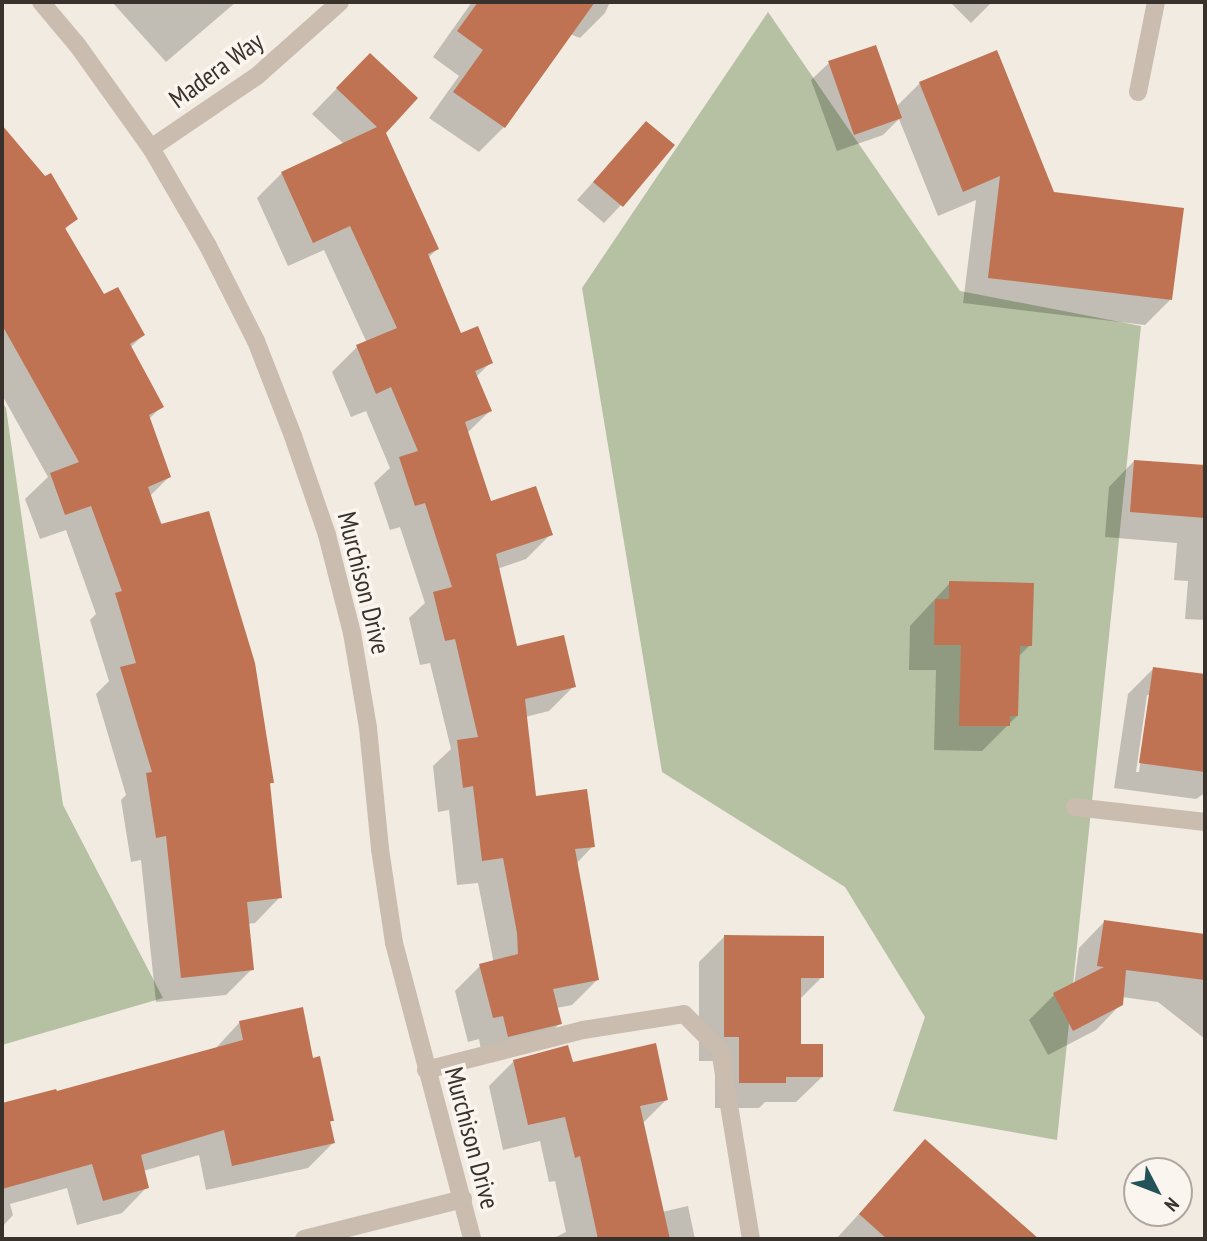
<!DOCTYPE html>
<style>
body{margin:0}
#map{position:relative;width:1207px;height:1241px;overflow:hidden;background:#f2ebe2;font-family:"PT Sans Narrow",sans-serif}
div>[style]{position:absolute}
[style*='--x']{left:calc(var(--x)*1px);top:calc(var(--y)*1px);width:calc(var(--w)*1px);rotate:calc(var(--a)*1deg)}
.green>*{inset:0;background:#b5c1a2}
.shadow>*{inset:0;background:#0003}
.building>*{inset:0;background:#bf7353}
.minor>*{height:18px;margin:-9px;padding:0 9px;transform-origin:9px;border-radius:9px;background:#cabcae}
span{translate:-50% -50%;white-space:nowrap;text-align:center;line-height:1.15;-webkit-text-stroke:7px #faf5ee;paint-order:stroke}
.street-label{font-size:26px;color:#39312c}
.frame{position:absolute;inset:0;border:4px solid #39312c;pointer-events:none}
.north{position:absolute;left:1123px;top:1157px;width:70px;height:70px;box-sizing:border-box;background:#faf5ee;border:2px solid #ada7a0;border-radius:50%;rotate:132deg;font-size:19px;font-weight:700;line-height:28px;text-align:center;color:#39312c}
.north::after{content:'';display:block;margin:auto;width:24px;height:32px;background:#235359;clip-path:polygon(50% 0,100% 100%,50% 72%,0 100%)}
</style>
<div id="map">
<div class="green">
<i style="clip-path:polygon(768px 12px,960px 291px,1141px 326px,1057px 1140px,893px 1111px,925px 1017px,845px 887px,662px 772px,582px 288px)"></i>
<i style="clip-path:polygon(2px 402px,6px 408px,63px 805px,163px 998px,2px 1045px)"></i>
</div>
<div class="shadow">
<i style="clip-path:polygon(112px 2px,236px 2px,166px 62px)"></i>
<i style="clip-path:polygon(472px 2px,610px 2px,605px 13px,580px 38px,570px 34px,504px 127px,479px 152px,429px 118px,459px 76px,433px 57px)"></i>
<i style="clip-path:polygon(950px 2px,992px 2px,971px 23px)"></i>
<i style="clip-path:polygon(829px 63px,896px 107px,920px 83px,1170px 300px,1145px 325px,963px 303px,976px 200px,938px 216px,899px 119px,883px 135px,837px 151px,811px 80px)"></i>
<i style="clip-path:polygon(345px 80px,384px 132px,437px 249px,428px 258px,460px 335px,491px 362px,476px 377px,490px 411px,467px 433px,490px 504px,551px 534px,526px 559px,497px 569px,516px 648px,574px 686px,549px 711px,525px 717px,535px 797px,593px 846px,576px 864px,597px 980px,572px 1005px,556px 1008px,560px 1023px,536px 1048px,483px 1061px,479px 1039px,468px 1042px,455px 991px,480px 966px,493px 962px,493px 959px,478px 883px,457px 885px,449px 810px,438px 812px,433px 766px,451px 749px,430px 663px,420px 665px,409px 618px,425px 603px,400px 527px,390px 530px,374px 483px,390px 468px,366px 411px,351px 417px,332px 372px,357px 347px,367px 343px,324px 250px,288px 266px,257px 198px,282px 173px,344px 144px,312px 114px)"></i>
<i style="clip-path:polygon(646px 123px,621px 205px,604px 223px,577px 200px)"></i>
<i style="clip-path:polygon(2px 128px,76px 219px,64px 230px,103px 297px,143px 335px,130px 348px,162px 406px,148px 420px,169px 477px,150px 496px,272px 782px,269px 785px,280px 897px,255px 923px,247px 924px,252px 969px,226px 995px,156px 1002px,141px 860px,131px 862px,121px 800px,126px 795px,96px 694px,109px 681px,90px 620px,96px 614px,66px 530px,40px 539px,25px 499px,48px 477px,2px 395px)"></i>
<i style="clip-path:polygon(1134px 461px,1205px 467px,1205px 620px,1185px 619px,1188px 581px,1174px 580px,1177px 543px,1105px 537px,1109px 487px)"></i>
<i style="clip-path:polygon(950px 583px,1030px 645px,1018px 657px,1017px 716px,982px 751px,934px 750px,936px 670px,909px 670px,910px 626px)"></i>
<i style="clip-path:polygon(evenodd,1153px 669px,1205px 676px,1205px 793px,1196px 799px,1114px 788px,1128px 694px,1153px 669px,1147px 695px,1150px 695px,1139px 772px,1136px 772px,1147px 695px)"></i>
<i style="clip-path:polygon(1104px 922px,1205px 939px,1205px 1039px,1158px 1002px,1122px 997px,1121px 1004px,1096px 1030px,1048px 1055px,1029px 1020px,1054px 995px,1074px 985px,1079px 948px)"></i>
<i style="clip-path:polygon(724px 937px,822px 977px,800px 999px,799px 1046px,822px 1077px,796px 1102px,765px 1102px,759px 1108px,715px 1108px,715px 1061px,699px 1061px,699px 962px)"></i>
<i style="clip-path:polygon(240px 1022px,312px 1060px,332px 1121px,329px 1123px,333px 1143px,308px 1168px,206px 1190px,199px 1155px,143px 1171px,147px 1187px,122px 1213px,77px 1225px,67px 1188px,10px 1204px,13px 1215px,2px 1227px,2px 1105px,55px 1091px,56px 1094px,215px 1049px)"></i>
<i style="clip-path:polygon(514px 1061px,571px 1064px,667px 1099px,642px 1124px,662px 1212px,688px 1206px,695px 1239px,552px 1239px,566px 1232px,555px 1181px,549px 1182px,540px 1141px,503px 1150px,489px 1086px)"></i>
<i style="clip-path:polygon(925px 1142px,1024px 1229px,1015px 1239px,836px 1239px)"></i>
</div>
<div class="building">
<i style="clip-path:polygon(478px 2px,595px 2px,505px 128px,453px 92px,483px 50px,457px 31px)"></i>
<i style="clip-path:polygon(876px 45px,902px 118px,854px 135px,828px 61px)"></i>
<i style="clip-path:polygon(997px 50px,1054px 192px,1184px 208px,1172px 300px,988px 278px,1000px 176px,963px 192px,919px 82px)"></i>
<i style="clip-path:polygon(370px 53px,418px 98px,386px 133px,439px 249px,428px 254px,461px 333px,478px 326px,493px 363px,475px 371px,492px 411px,465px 422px,491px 501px,536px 486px,553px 535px,496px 554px,517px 646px,564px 635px,576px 687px,525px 699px,536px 796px,587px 789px,595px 847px,575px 849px,599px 980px,553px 989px,562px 1024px,508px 1037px,503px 1016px,493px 1018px,479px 964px,518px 954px,517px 933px,503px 858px,482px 861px,473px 786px,463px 788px,457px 740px,478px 737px,455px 639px,445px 641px,433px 592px,452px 587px,425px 503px,415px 506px,399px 457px,418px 451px,391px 387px,376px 394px,356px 345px,397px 328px,350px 226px,313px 243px,281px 172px,377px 127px,336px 88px)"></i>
<i style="clip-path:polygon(646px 121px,675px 145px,623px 207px,593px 182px)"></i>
<i style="clip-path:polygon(2px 125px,45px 176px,51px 173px,78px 219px,65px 228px,104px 294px,118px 287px,145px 335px,130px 344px,164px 407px,149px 415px,171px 477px,148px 487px,161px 524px,209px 511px,255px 663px,274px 783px,270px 783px,282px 898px,247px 902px,254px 970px,181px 978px,166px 836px,156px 838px,146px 773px,152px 772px,120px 667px,136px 663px,115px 593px,122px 591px,91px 506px,65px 515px,50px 473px,79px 462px,2px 325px)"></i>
<i style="clip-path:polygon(1134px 460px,1205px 465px,1205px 518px,1130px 512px)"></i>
<i style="clip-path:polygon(949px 581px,1034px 583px,1032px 646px,1020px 646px,1018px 716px,1010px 716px,1010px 726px,959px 726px,961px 645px,934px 645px,935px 599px,949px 599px)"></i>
<i style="clip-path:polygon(1153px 667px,1205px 674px,1205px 772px,1139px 763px)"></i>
<i style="clip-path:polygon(1104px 920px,1205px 934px,1205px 980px,1126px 970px,1123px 1005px,1073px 1031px,1053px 993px,1104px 967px,1097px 966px)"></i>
<i style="clip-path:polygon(724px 935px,824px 936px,824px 978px,801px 978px,801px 1044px,823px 1044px,823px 1077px,786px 1077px,786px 1083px,739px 1083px,739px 1037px,724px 1037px)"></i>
<i style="clip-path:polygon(303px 1007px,313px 1058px,320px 1056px,334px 1121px,330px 1121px,335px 1143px,232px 1166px,224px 1130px,141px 1155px,149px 1188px,103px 1201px,92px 1164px,2px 1189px,2px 1103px,56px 1089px,57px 1091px,243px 1040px,239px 1021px)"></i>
<i style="clip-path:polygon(656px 1043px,668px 1100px,640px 1106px,670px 1239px,598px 1239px,580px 1156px,575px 1158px,565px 1117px,528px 1125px,513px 1060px,568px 1045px,573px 1062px)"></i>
<i style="clip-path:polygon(925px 1139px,1039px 1239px,887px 1239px,859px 1214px)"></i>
</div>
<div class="minor">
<i style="--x:41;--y:2;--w:57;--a:49.9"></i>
<i style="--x:78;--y:46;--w:125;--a:54.4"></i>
<i style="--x:151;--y:148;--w:113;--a:59.8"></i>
<i style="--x:208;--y:246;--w:106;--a:63.2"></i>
<i style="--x:256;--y:341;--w:102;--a:68.7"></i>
<i style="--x:293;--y:436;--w:105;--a:71"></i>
<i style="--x:327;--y:535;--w:101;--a:75.7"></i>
<i style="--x:352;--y:633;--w:96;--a:80.4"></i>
<i style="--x:368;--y:728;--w:122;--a:84.3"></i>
<i style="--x:380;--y:849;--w:95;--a:81.5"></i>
<i style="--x:394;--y:943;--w:306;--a:75.2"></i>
<i style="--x:1138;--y:92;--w:92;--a:-78.7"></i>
<i style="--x:151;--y:148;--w:128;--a:-34.2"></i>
<i style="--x:257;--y:76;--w:111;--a:-41.7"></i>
<i style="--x:1075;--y:807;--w:131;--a:6.6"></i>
<i style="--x:426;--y:1070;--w:162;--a:-14.3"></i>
<i style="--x:583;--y:1030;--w:102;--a:-9"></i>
<i style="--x:684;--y:1014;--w:51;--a:45"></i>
<i style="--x:720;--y:1050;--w:192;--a:80.7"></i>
<i style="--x:304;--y:1239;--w:164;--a:-14.1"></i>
</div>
<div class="street-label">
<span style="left:216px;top:70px;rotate:-36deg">Madera Way</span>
<span style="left:364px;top:583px;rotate:76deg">Murchison Drive</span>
<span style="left:472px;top:1138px;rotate:75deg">Murchison Drive</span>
</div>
<div class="frame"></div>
<div class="north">N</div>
</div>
